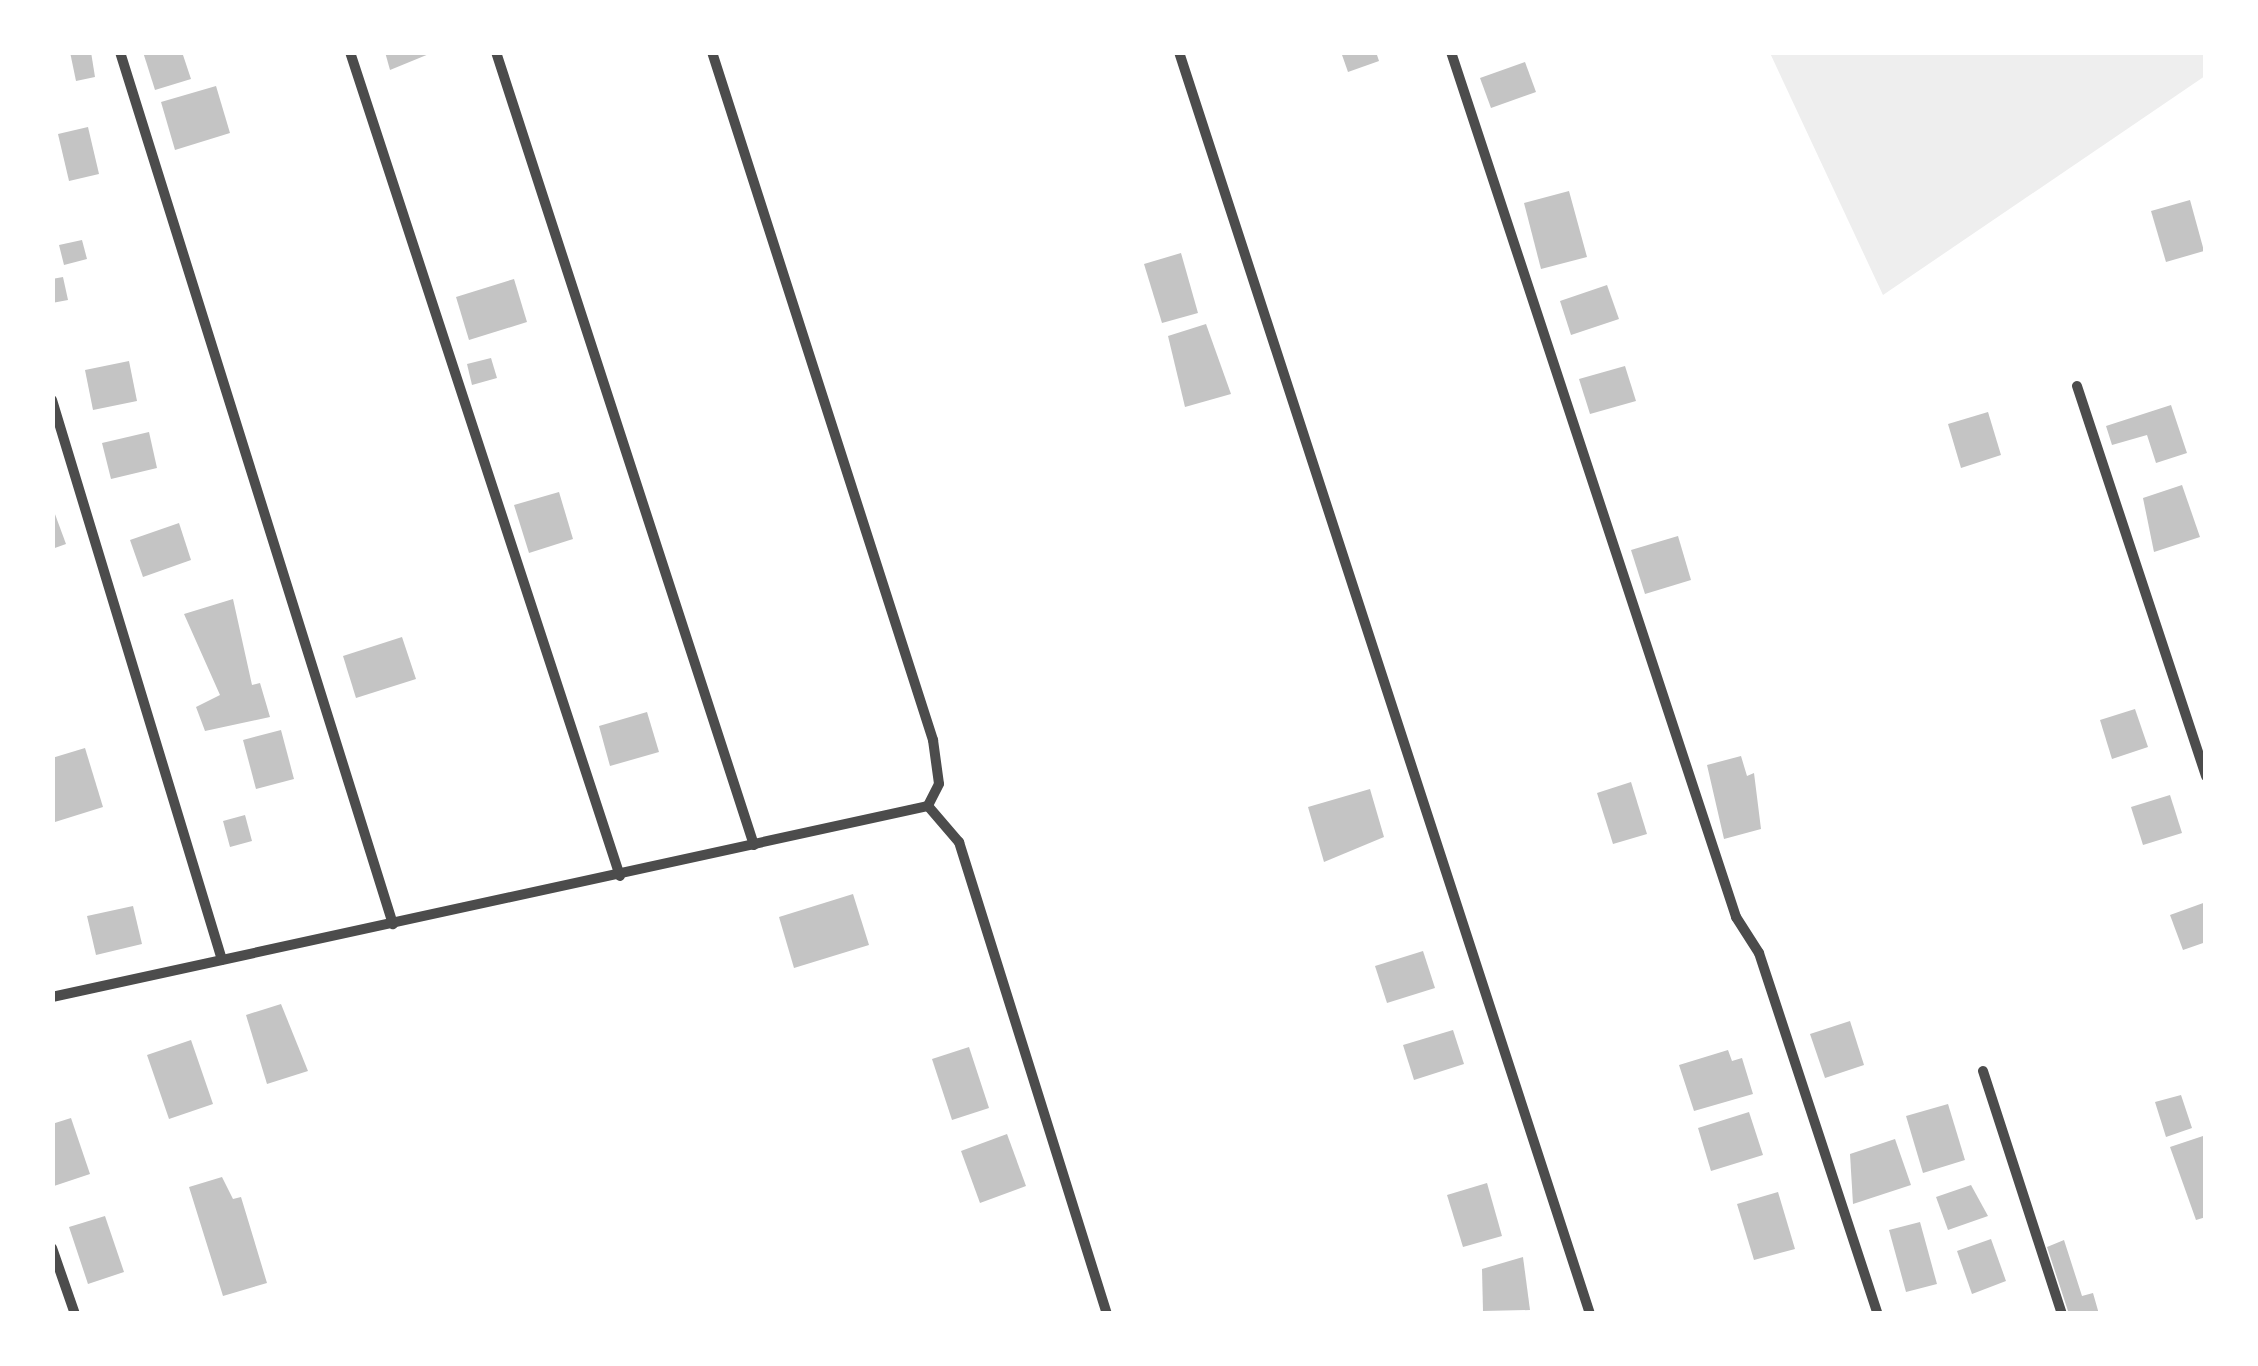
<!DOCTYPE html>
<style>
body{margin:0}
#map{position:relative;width:2258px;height:1366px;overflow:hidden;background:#fff;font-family:"IBM Plex Sans",sans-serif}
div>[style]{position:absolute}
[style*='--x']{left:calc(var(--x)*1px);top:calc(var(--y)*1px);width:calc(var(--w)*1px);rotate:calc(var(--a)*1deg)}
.green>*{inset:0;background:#eee}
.building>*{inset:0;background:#c4c4c4}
.minor>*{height:10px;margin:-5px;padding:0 5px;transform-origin:5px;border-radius:5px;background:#4c4c4c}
span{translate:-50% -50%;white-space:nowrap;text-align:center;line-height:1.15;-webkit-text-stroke:9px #fff;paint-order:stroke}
.frame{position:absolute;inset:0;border:55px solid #fff;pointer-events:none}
</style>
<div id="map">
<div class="green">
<i style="clip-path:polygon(1770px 53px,2205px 53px,2205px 76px,1883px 295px)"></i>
</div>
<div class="building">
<i style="clip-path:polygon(70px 52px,91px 52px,95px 77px,76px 81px)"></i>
<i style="clip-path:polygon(143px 52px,182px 52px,191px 79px,155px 90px)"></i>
<i style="clip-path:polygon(385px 52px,429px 52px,429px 54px,390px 70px)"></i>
<i style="clip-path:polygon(1341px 52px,1376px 52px,1379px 61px,1348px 72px)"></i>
<i style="clip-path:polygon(1525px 62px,1536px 92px,1491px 108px,1480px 78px)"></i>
<i style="clip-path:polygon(216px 86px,230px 133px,175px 150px,161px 102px)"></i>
<i style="clip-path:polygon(88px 127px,99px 174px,69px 181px,58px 134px)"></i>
<i style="clip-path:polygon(1569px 191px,1587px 257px,1541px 269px,1524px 203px)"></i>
<i style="clip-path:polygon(2190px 200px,2204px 251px,2166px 262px,2151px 211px)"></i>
<i style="clip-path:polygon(82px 240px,87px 259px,64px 265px,59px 245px)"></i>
<i style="clip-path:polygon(1181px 253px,1198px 313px,1162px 323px,1144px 264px)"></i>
<i style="clip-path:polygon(63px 277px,68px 300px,52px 303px,52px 279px)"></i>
<i style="clip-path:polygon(514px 279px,527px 322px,469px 340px,456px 297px)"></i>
<i style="clip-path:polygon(1607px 285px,1619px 319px,1571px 335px,1560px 301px)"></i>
<i style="clip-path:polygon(1206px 324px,1231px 394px,1185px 407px,1168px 336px)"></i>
<i style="clip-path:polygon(491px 358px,497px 378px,472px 385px,467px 364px)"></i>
<i style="clip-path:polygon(129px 361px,137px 401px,93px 410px,85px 370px)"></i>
<i style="clip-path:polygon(1625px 366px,1636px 401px,1590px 414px,1579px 379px)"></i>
<i style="clip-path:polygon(2171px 405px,2187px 453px,2156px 463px,2147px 435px,2112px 445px,2106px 426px)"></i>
<i style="clip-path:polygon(1988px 412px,2001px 455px,1961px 468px,1948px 424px)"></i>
<i style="clip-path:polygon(149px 432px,157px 468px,111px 479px,102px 443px)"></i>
<i style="clip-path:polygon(2182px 485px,2200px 537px,2154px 552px,2143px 498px)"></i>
<i style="clip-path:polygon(559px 492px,573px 539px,529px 553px,514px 505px)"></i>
<i style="clip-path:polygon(52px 506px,66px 544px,52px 549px)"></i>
<i style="clip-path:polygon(179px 523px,191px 560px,143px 577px,130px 540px)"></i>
<i style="clip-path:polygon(1678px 536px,1691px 580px,1645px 594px,1631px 550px)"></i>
<i style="clip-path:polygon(233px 599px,252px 685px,260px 683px,270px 717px,205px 731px,196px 707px,220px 695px,184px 614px)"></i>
<i style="clip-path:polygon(402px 637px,416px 679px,356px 698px,343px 656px)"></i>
<i style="clip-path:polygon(2135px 709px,2148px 747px,2112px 759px,2100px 720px)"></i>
<i style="clip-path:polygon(647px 712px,659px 752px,610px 766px,599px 726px)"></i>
<i style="clip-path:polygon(281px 730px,294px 779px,256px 789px,243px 740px)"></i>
<i style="clip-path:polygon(85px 748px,103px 807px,55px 822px,52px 758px)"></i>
<i style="clip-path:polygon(1741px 756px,1747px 776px,1754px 773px,1761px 829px,1724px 839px,1707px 765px)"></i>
<i style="clip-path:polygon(1631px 782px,1647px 834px,1613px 844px,1597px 793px)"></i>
<i style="clip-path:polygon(1370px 789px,1384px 837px,1324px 862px,1308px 807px)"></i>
<i style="clip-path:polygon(2170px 795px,2182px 833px,2143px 845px,2131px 807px)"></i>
<i style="clip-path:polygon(245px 815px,252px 841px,230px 847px,223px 821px)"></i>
<i style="clip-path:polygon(853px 894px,869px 945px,794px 968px,779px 917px)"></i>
<i style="clip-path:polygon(2206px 902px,2206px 942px,2183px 950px,2170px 915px)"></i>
<i style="clip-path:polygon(133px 906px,142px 944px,96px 955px,87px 916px)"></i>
<i style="clip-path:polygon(1423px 951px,1435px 988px,1387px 1003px,1375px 966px)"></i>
<i style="clip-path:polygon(281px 1004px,308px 1071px,267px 1084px,246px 1015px)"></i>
<i style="clip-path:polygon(1850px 1021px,1864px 1065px,1825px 1078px,1810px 1034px)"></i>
<i style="clip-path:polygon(1453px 1030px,1464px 1064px,1414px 1080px,1403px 1045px)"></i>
<i style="clip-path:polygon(191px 1040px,213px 1104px,169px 1119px,147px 1055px)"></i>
<i style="clip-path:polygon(969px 1047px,989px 1108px,952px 1120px,932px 1059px)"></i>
<i style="clip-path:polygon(1728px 1050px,1732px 1061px,1742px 1058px,1753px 1094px,1694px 1111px,1679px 1065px)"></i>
<i style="clip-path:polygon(2181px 1095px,2192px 1128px,2166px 1137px,2155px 1102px)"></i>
<i style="clip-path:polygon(1948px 1104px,1965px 1160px,1923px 1173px,1906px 1116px)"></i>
<i style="clip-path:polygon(1749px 1112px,1763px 1155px,1711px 1171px,1698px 1128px)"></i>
<i style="clip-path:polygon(71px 1118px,90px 1174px,54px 1186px,52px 1124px)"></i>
<i style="clip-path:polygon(1007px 1134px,1026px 1186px,980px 1203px,961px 1151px)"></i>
<i style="clip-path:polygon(2206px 1135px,2206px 1217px,2196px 1220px,2170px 1147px)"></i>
<i style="clip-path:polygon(1895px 1139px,1911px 1185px,1853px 1204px,1850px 1154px)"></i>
<i style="clip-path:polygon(222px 1177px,233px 1199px,241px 1197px,267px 1283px,223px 1296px,189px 1187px)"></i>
<i style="clip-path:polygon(1487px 1183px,1502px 1236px,1463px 1247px,1447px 1195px)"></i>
<i style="clip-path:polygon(1971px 1185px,1988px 1216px,1948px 1230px,1936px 1197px)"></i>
<i style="clip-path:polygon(1778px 1192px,1795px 1249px,1754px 1260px,1737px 1204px)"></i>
<i style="clip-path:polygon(105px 1216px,124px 1272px,88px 1284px,69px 1227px)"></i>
<i style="clip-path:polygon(1920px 1222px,1937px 1284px,1906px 1292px,1889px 1230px)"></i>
<i style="clip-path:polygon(1991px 1239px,2006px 1281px,1972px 1294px,1957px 1251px)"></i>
<i style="clip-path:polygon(2064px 1240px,2082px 1296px,2093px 1293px,2099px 1314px,2069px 1314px,2047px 1247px)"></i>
<i style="clip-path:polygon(1523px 1257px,1530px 1310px,1483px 1311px,1482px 1269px)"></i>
</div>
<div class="minor">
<i style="--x:120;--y:52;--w:914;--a:72.62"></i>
<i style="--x:350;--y:52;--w:867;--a:71.86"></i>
<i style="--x:496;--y:52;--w:834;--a:71.98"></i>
<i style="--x:712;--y:52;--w:723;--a:72.19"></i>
<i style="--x:933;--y:740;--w:44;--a:82.2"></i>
<i style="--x:939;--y:784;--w:25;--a:117"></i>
<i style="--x:1179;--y:52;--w:1327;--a:71.96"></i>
<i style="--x:1451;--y:52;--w:911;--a:71.76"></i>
<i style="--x:1736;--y:917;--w:43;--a:57.4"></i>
<i style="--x:1759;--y:953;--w:380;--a:71.8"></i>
<i style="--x:2077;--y:386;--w:411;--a:71.7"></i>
<i style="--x:52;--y:400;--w:585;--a:73.11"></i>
<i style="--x:52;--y:997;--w:897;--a:-12.3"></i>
<i style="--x:928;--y:806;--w:48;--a:49.3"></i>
<i style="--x:959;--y:842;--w:495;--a:72.6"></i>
<i style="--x:1983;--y:1071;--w:256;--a:72"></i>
<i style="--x:52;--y:1248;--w:70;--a:70.8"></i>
</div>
<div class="frame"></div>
</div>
